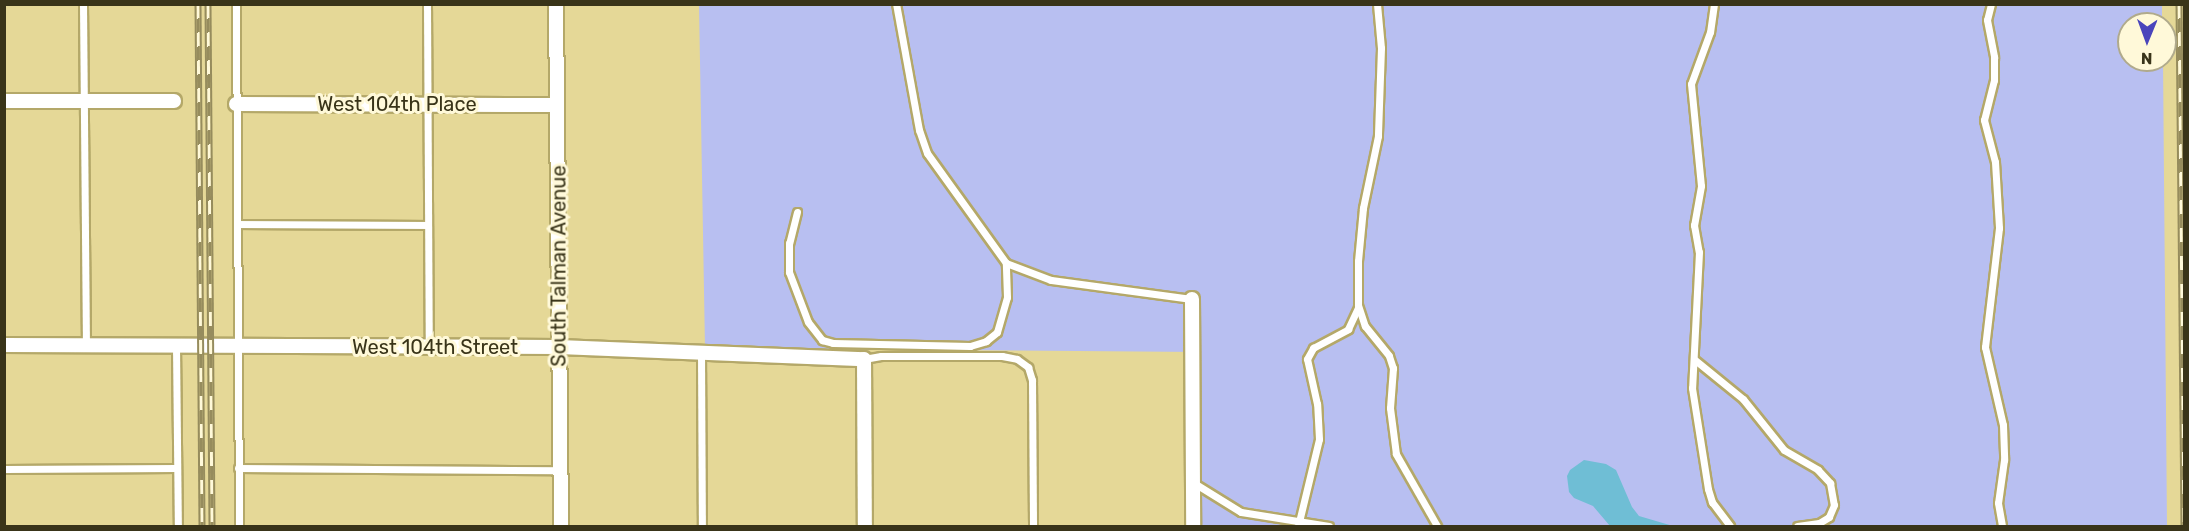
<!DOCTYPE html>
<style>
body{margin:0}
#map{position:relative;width:2189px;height:531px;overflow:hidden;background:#e5d897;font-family:Rubik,sans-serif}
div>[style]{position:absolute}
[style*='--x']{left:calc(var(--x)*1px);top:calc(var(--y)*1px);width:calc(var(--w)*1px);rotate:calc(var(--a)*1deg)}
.green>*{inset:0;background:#b8bff1}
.water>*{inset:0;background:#6fbed5}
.roads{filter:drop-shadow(2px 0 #b4a869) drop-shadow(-2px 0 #b4a869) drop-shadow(0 2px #b4a869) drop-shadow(0 -2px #b4a869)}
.service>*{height:7px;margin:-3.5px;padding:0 3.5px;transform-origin:3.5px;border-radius:3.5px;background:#fff}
.minor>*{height:14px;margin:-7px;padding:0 7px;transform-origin:7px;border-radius:7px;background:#fff}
.rail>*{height:7px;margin-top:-3.5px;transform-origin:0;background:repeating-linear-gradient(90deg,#fff9d9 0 14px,#968c5d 0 28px);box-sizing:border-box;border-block:2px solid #968c5d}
span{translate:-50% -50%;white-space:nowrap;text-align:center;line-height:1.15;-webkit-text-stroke:6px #fff9d9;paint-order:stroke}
.street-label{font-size:20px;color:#393419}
.frame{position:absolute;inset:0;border:6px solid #393419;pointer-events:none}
.north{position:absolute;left:2117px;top:12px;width:60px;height:60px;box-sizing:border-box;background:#fff9d9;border:2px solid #b0aa8c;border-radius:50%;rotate:181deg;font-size:16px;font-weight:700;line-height:24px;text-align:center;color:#393419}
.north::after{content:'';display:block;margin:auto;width:21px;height:27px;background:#4a45bb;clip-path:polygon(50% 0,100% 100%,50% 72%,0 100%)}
</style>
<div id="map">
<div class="green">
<i style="clip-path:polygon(699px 5px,2162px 5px,2162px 24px,2129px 24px,2129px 60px,2163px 60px,2167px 526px,1200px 526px,1199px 352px,705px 348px)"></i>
</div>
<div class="water">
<i style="clip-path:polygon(1584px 460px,1606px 464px,1616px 470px,1632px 507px,1639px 516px,1673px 526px,1610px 526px,1593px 506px,1574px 498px,1569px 492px,1567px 476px,1570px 470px)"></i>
</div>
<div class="roads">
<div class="service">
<i style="--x:83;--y:4;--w:341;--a:89.5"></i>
<i style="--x:236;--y:4;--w:522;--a:89.67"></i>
<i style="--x:427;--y:4;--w:343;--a:89.7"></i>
<i style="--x:1377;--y:4;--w:44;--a:84.8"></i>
<i style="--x:1381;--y:48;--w:88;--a:92"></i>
<i style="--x:1378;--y:136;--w:74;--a:101.8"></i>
<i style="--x:1363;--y:208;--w:53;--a:95.4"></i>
<i style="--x:1358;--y:261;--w:44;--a:90"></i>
<i style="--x:1358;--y:305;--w:22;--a:72"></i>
<i style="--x:1365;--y:326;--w:38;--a:51"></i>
<i style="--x:1389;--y:356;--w:13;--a:72"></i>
<i style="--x:1393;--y:368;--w:40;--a:94.3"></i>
<i style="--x:1390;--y:408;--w:46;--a:82.6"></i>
<i style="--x:1396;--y:454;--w:83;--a:60.3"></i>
<i style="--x:1714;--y:4;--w:28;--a:98"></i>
<i style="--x:1710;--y:32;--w:55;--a:110.1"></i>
<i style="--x:1691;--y:84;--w:102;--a:84.4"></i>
<i style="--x:1701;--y:186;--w:40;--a:100"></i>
<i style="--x:1694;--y:225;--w:27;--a:80"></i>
<i style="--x:1699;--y:252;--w:136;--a:92.9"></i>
<i style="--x:1692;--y:388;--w:102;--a:81"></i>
<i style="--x:1708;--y:489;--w:14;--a:73"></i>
<i style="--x:1712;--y:502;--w:30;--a:53"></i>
<i style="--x:1991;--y:4;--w:16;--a:104"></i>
<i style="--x:1987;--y:20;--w:38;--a:79"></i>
<i style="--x:1994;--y:57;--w:23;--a:90"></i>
<i style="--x:1994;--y:80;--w:41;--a:104"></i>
<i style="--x:1984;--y:120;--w:43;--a:75.3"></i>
<i style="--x:1995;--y:162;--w:66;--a:86.5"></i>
<i style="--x:1999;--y:228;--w:120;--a:96.7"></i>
<i style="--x:1985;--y:347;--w:80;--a:77"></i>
<i style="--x:2003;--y:425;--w:35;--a:88"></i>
<i style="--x:2004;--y:460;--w:43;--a:97.9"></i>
<i style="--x:1998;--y:503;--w:23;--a:80"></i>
<i style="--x:797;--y:212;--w:32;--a:104"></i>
<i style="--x:789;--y:243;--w:29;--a:90"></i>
<i style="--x:789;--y:272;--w:53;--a:69.2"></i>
<i style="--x:808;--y:322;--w:23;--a:52"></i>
<i style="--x:822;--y:340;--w:11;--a:15"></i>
<i style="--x:833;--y:343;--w:137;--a:1.3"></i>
<i style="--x:970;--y:346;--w:17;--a:-17"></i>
<i style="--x:986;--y:341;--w:14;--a:-39"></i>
<i style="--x:997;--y:332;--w:36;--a:-74"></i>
<i style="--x:1007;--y:297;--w:34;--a:-92"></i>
<i style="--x:1006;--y:263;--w:135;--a:-125.7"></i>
<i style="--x:927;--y:153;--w:24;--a:-109"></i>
<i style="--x:919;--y:130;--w:128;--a:-100.3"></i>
<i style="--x:237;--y:224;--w:191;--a:0.3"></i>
<i style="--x:1006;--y:263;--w:48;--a:20.7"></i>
<i style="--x:1051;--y:280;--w:142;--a:7.7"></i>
<i style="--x:176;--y:346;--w:180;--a:89.4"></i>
<i style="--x:701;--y:354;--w:172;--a:89.7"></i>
<i style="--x:864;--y:359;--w:17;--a:-10"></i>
<i style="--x:881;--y:356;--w:121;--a:0"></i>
<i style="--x:1002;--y:356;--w:15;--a:11"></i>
<i style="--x:1017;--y:359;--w:14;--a:36"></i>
<i style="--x:1028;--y:367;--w:14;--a:73"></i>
<i style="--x:1032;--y:380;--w:146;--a:89.6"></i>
<i style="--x:1695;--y:360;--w:62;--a:39.1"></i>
<i style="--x:1743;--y:399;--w:65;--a:51.2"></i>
<i style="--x:1784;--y:450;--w:39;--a:30"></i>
<i style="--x:1818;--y:470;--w:18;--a:47"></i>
<i style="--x:1830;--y:483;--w:22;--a:80"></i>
<i style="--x:1834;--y:505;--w:13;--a:113"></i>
<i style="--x:1829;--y:517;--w:12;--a:149"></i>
<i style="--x:1819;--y:523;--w:22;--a:172"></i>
<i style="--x:238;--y:468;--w:323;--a:0.4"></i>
<i style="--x:4;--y:469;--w:173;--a:-0.3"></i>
<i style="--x:1194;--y:483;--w:55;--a:31.7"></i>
<i style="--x:1241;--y:512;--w:89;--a:9"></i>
<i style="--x:1298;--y:526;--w:89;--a:-76.4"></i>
<i style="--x:1319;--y:439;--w:35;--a:-93"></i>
<i style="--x:1317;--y:404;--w:46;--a:-102.5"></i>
<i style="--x:1307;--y:359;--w:13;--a:-61"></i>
<i style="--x:1313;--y:348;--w:40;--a:-28"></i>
<i style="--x:1348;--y:329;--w:23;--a:-65"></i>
</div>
<div class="minor">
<i style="--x:556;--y:4;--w:522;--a:89.45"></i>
<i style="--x:4;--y:101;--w:170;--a:0"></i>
<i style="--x:236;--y:104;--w:321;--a:0.2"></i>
<i style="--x:1192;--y:299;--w:227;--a:89.7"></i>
<i style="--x:4;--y:345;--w:555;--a:0.21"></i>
<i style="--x:559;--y:347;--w:305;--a:2.3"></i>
<i style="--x:864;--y:359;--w:167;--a:89.7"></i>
</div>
</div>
<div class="rail">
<i style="--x:198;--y:4;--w:522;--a:89.56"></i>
<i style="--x:208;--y:4;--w:522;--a:89.56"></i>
<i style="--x:2179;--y:4;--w:522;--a:89.45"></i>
</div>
<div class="street-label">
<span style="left:397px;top:104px">West 104th Place</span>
<span style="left:559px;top:266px;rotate:-90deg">South Talman Avenue</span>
<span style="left:435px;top:347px">West 104th Street</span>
</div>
<div class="frame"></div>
<div class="north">N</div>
</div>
